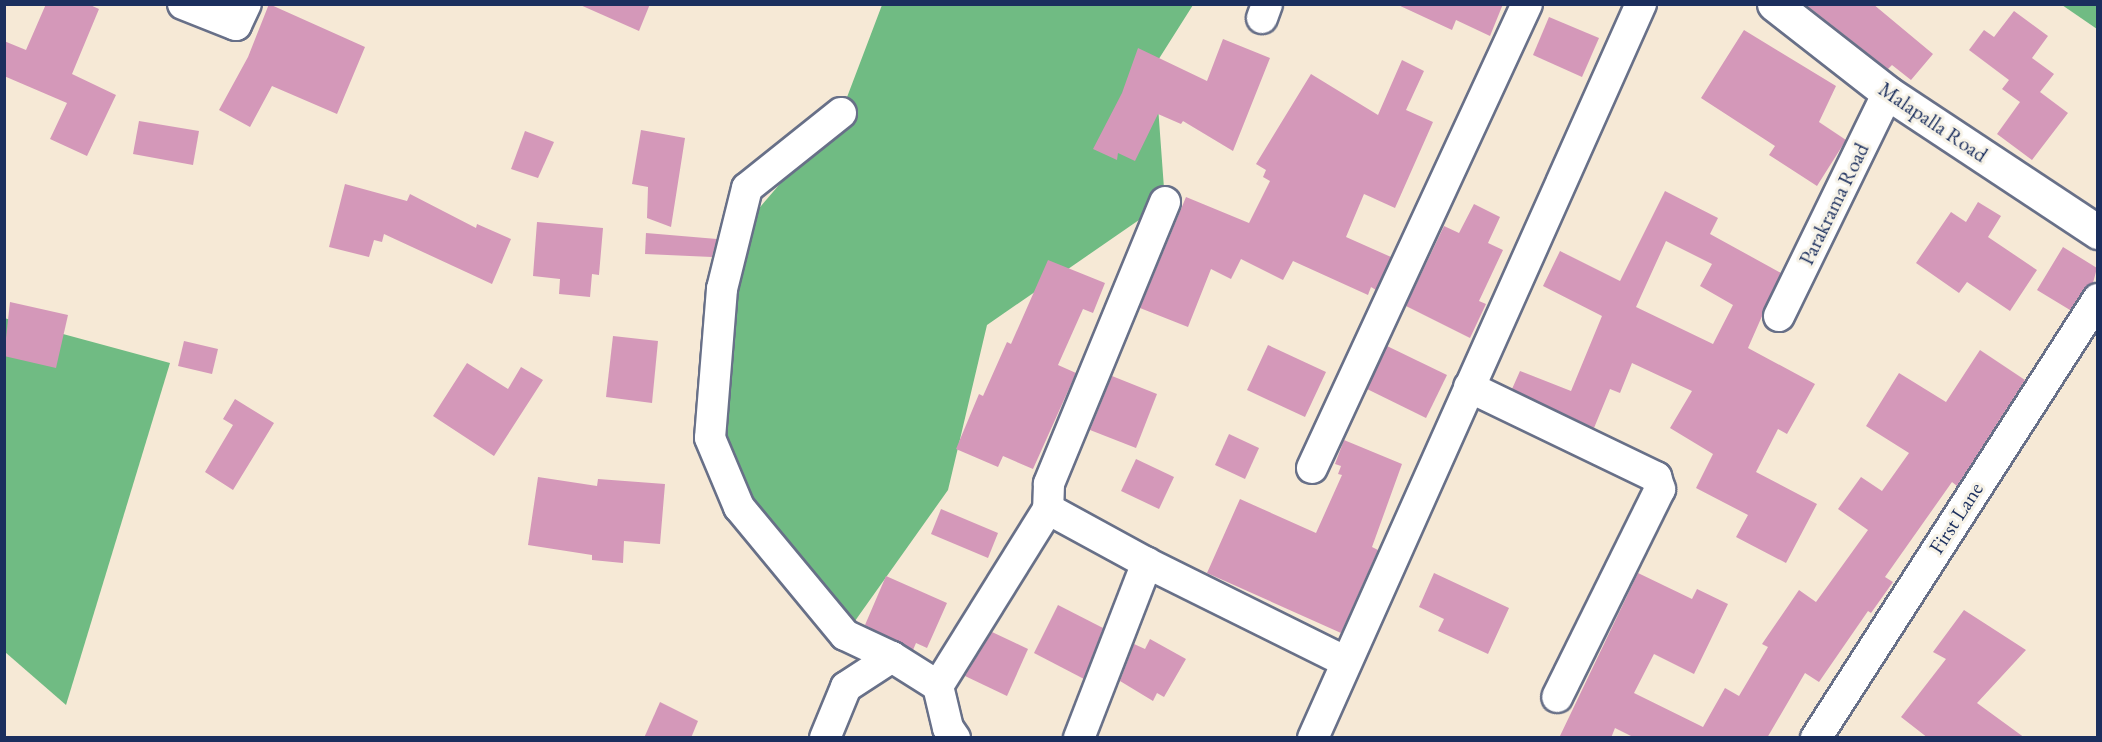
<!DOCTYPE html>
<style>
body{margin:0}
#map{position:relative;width:2102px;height:742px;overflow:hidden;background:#f6e9d6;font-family:"EB Garamond",serif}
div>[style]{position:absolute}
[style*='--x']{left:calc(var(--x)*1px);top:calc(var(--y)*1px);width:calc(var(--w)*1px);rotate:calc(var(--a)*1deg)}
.forest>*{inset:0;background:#70bb83}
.building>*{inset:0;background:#d498b9}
.roads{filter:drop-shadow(2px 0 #687088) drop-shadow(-2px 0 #687088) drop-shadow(0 2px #687088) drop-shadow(0 -2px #687088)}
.minor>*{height:30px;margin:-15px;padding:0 15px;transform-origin:15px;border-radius:15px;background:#fff}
.tertiary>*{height:33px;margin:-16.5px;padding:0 16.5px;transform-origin:16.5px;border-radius:16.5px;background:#fff}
span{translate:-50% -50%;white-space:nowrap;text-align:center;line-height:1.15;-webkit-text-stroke:6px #f7f3e8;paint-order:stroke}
.street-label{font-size:21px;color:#1b2f5e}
.frame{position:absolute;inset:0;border:6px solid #1b2f5e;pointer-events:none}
</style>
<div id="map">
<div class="forest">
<i style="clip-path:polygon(882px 5px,1193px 5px,1155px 65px,1165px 202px,987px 325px,948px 490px,845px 635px,710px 438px,736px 235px,841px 113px)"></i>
<i style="clip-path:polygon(2062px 5px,2097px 5px,2097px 29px)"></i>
<i style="clip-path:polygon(4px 318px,170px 363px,66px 705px,5px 652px)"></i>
</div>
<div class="building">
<i style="clip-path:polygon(46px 4px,88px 4px,99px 9px,72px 74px,116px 95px,87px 156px,50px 139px,67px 103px,4px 76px,4px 41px,26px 50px)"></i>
<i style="clip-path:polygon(269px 4px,365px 47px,337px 114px,272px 86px,250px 127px,219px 110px,248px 57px)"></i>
<i style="clip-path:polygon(578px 4px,650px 4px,639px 31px)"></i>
<i style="clip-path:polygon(1396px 4px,1503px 4px,1490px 36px,1456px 20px,1452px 30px)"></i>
<i style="clip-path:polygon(1805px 4px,1873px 4px,1933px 54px,1911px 80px,1892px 65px,1888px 69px)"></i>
<i style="clip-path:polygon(2014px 11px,2048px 36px,2032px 58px,2054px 74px,2040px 92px,2068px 113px,2032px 160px,1997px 134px,2020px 102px,2002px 89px,2009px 80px,1969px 50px,1984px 30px,1994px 37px)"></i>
<i style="clip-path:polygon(1549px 17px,1599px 38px,1582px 77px,1533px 55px)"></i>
<i style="clip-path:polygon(1744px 30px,1836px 86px,1819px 122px,1846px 140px,1817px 186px,1769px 155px,1775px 146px,1701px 98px)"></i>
<i style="clip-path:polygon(1223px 39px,1270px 58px,1233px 151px,1183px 121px,1181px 124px,1158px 114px,1135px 161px,1118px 153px,1117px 160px,1093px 149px,1122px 93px,1138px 48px,1207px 81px)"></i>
<i style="clip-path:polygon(1402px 60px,1424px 71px,1406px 110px,1433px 122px,1395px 208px,1364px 194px,1346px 237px,1391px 257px,1376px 290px,1371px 287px,1368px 295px,1293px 261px,1283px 280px,1241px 259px,1231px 279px,1211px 269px,1188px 327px,1140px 308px,1186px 197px,1249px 223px,1270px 181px,1263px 177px,1266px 170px,1256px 164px,1311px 74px,1378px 115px)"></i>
<i style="clip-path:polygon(139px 121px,199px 131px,193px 165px,133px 154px)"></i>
<i style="clip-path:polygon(641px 130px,685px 138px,671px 227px,647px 218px,648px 187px,632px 184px)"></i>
<i style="clip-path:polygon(525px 131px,554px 142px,538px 178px,511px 169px)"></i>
<i style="clip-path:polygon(345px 184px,407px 201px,410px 194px,476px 228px,477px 224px,511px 239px,492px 284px,384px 234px,382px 242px,374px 240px,369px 257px,329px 247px)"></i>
<i style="clip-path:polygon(evenodd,1665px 191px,1718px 218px,1710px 234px,1781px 273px,1748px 348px,1815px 384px,1787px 434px,1778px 429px,1756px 472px,1817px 504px,1786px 563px,1736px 537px,1748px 515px,1696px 488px,1713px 454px,1670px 428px,1692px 391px,1632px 363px,1620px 393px,1610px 389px,1594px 428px,1512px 389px,1520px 371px,1571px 391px,1602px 316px,1543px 286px,1560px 251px,1620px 281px,1665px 191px,1666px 241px,1712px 264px,1700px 286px,1733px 305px,1713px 344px,1636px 307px,1666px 241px)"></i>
<i style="clip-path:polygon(1978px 202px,2001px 216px,1988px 237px,2037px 270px,2010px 311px,1967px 282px,1959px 293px,1916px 263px,1951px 212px,1966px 222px)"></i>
<i style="clip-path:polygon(1474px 204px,1500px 217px,1488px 243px,1503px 250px,1479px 301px,1486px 304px,1470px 338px,1406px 306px,1444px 226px,1459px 233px)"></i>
<i style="clip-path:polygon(537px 222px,603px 228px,599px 275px,592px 274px,590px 297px,559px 294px,560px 279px,533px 276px)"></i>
<i style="clip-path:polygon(646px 233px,717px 239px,712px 257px,645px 254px)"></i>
<i style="clip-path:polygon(2063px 247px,2097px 268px,2093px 283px,2084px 289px,2070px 310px,2037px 290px)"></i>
<i style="clip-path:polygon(1048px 260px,1105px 283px,1093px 313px,1083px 309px,1058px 365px,1076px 373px,1033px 469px,1003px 456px,998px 467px,956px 449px,979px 394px,983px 396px,1007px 342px,1011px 344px)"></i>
<i style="clip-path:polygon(10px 302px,68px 315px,56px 368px,4px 356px)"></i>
<i style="clip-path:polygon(613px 336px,658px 341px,652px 403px,606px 397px)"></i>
<i style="clip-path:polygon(184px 341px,218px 349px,212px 374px,178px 366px)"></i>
<i style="clip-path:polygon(1268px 345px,1326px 372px,1305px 417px,1247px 390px)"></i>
<i style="clip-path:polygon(1387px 346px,1447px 375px,1426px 418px,1367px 389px)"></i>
<i style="clip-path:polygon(1980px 350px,2025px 380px,1957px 486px,1952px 482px,1885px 577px,1893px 582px,1871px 613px,1868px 611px,1819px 682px,1805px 673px,1767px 738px,1635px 738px,1615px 728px,1611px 738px,1559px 738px,1638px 573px,1692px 599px,1697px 589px,1728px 604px,1694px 674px,1654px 654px,1634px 693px,1703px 727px,1725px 688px,1739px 696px,1768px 647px,1762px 644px,1799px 590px,1816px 602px,1868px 530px,1838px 509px,1861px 477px,1882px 491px,1909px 453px,1866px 426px,1899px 373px,1946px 402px)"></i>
<i style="clip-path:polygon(467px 363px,508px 389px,521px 367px,543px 380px,494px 456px,433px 416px)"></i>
<i style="clip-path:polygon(1112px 376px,1157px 394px,1136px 448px,1090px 430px)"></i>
<i style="clip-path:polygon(235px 399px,274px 423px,233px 490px,205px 472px,233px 425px,223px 419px)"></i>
<i style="clip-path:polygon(1229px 434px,1259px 448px,1245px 479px,1215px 465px)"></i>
<i style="clip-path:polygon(1344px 440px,1402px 464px,1372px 547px,1378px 550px,1341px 633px,1207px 573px,1240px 499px,1316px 533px,1342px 475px,1338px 474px,1341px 466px,1335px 464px)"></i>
<i style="clip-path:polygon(1136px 459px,1174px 477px,1159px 509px,1121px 491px)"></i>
<i style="clip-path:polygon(538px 477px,597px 486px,598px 479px,665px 484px,660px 544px,624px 541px,623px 563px,592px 560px,592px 555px,528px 545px)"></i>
<i style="clip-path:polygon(941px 509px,998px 533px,988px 558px,931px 534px)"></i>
<i style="clip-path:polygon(1434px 573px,1509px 608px,1488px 654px,1438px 631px,1444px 619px,1419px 607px)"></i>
<i style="clip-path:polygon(886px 576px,947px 603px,927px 648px,916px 643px,913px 650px,865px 625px)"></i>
<i style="clip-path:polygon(1058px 605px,1103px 628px,1084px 679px,1034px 653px)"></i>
<i style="clip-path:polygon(1964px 610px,2026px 650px,1977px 703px,2025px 738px,1928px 738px,1901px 717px,1946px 659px,1933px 652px)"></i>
<i style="clip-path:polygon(992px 632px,1028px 649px,1007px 696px,965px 676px)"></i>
<i style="clip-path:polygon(1150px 639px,1186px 659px,1164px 697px,1157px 693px,1153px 701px,1120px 681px,1134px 644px,1145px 649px)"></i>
<i style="clip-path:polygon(660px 702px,698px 721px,691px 738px,644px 738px)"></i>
</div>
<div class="roads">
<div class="minor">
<i style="--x:183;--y:4;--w:57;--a:21.6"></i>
<i style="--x:236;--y:25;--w:23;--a:-65"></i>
<i style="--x:1262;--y:18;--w:15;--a:-70"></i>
<i style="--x:841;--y:113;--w:120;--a:141.4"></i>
<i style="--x:747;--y:188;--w:104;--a:103.9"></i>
<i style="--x:722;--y:289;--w:149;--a:94.6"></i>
<i style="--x:710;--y:438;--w:75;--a:67.2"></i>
<i style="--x:739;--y:507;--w:166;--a:50.4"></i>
<i style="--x:845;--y:635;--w:52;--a:25.1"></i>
<i style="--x:892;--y:657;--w:54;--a:32.2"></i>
<i style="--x:1165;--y:202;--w:305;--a:112.4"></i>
<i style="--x:1049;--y:484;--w:25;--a:92"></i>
<i style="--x:1048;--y:509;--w:113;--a:28.6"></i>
<i style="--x:1147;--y:563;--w:222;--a:26.4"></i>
<i style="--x:1779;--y:316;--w:248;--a:-64"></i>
<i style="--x:1469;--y:387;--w:208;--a:25.7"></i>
<i style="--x:1656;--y:477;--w:13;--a:72"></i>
<i style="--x:1660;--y:489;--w:232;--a:116.3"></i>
<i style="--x:1312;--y:468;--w:511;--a:-65.14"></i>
<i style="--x:825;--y:738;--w:55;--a:-67.6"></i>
<i style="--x:846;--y:687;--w:55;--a:-33.1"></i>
<i style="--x:955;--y:738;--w:12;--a:-125"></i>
<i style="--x:948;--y:728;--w:43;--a:-103.4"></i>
<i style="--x:938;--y:686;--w:208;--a:-58.1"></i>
<i style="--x:1079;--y:738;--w:188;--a:-68.8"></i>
<i style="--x:1313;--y:738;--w:804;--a:-65.92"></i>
<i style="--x:1816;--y:738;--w:522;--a:-57.28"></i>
</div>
<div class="tertiary">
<i style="--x:1774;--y:4;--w:145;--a:38"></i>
<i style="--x:1888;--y:93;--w:252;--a:33.5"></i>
</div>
</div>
<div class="street-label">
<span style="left:1933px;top:122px;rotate:34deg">Malapalla Road</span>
<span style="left:1834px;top:204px;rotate:-64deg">Parakrama Road</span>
<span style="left:1956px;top:518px;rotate:-57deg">First Lane</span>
</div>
<div class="frame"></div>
</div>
